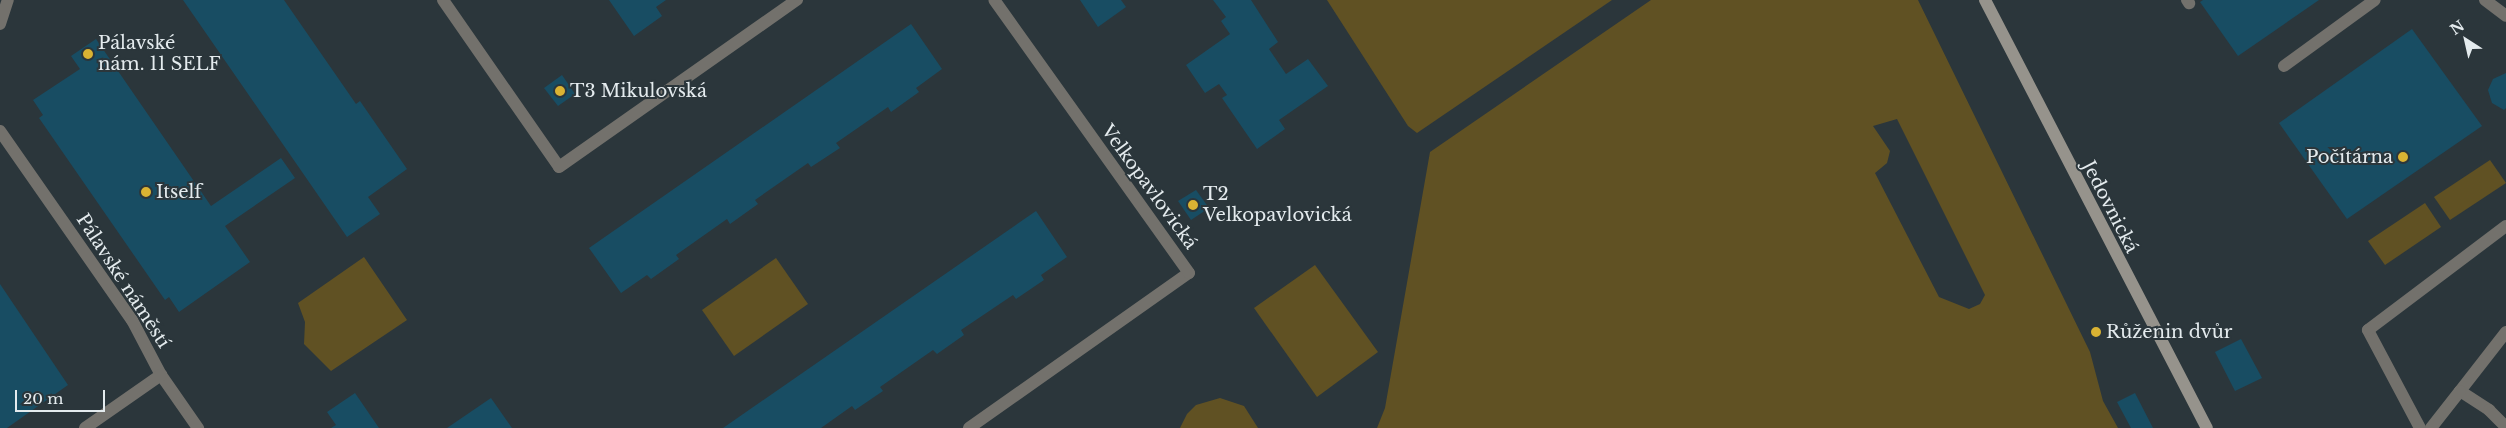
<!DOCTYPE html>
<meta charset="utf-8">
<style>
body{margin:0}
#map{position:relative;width:2506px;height:428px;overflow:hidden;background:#2b363b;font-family:"Libre Baskerville",serif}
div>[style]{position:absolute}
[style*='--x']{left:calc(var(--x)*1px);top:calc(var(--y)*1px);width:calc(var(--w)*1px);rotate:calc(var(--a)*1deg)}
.green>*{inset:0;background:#605123}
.building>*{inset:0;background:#184d63}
.service>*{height:12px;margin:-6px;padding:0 6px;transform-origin:6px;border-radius:6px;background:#73716c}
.minor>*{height:12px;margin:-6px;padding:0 6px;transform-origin:6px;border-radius:6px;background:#73716c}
.secondary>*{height:12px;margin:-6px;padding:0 6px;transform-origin:6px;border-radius:6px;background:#96938c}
.dots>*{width:14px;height:14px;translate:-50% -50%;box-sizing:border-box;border:2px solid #2b363b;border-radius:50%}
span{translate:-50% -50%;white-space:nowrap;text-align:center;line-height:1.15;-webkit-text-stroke:4px #2b363b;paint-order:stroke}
.poi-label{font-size:18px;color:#e4ebee}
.left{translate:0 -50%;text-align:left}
.right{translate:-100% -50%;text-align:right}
.street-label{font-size:18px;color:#e4ebee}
.north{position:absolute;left:2441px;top:15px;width:50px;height:50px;-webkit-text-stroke:4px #2b363b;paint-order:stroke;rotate:325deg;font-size:14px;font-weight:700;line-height:20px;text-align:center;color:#e4ebee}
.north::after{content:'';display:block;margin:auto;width:18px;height:22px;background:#e4ebee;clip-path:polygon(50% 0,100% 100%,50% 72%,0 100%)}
.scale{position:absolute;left:15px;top:390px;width:90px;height:22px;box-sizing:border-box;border:2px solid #e4ebee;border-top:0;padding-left:6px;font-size:15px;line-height:18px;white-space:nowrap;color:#e4ebee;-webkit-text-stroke:4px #2b363b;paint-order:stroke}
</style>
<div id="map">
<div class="green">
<i style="clip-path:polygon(1327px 0,1612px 0,1417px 133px,1408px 126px)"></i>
<i style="clip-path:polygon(evenodd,1651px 0,1918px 0,2090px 352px,2103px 401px,2118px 428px,1377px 428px,1385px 408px,1430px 152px,1651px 0,1897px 119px,1985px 295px,1980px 304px,1969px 309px,1939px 297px,1875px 173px,1887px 163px,1890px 151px,1873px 126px,1897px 119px)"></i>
<i style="clip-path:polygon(2490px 160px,2506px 183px,2450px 220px,2434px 197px)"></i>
<i style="clip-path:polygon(2425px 203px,2441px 227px,2385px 265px,2368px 241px)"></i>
<i style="clip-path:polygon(364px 257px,407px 320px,331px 371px,304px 344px,305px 322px,298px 303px)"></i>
<i style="clip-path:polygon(776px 258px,808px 304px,734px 356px,702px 310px)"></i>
<i style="clip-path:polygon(1315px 265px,1378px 352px,1317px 397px,1254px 308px)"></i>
<i style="clip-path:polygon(1220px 398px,1244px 406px,1258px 428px,1180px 428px,1187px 414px,1196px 405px)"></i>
</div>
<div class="building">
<i style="clip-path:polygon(183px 0,284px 0,356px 104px,360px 101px,407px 169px,368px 197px,380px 214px,347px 237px)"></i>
<i style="clip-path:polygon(609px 0,666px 0,656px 7px,662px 16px,634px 36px)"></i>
<i style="clip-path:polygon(1080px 0,1121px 0,1126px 7px,1098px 27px)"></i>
<i style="clip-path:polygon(1213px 0,1251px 0,1278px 42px,1269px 49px,1286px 74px,1308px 59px,1328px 86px,1279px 120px,1285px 129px,1257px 149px,1222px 98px,1227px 95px,1219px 84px,1205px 93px,1186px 65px,1230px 34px,1221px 21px,1226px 17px)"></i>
<i style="clip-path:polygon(2203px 0,2319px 0,2238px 56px,2200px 2px)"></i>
<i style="clip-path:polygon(911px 24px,942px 69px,916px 88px,919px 92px,891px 112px,888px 107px,836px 143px,840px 148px,811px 167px,808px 163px,755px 200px,758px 204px,730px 224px,727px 219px,676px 255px,679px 259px,651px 279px,647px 275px,621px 293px,589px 248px)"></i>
<i style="clip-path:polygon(2412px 29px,2482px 126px,2347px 219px,2279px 123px)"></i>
<i style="clip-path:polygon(96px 39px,211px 206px,281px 158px,295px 178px,225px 226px,250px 262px,179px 312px,169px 297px,165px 300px,39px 118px,43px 115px,33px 100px,80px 69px,71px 56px)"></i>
<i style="clip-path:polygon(2506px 73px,2506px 108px,2504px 110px,2492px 103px,2488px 90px,2493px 79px)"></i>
<i style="clip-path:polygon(562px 75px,575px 94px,558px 106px,544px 88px)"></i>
<i style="clip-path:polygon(1196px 190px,1209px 208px,1191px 220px,1178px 201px)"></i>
<i style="clip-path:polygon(1036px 211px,1067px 257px,1041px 275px,1044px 280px,1016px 299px,1013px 295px,961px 330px,964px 335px,937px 354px,933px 350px,880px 387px,883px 391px,855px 410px,852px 406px,821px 428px,723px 428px)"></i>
<i style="clip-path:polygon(0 284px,68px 385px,7px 428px,0 428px)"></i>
<i style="clip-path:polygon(2241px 339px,2262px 378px,2235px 391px,2215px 352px)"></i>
<i style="clip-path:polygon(355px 393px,379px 428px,331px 428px,336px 425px,327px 412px)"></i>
<i style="clip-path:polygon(2135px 393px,2153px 428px,2131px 428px,2117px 402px)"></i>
<i style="clip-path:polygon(491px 398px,512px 428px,447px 428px)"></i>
</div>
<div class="service">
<i style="--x:443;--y:0;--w:203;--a:55.2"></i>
<i style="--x:2187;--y:0;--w:4;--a:56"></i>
<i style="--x:2284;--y:66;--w:112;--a:-36"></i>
<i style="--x:2506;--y:332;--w:75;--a:127.9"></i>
<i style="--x:2460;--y:391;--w:35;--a:33"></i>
<i style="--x:2489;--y:410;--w:24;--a:45"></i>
<i style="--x:2420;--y:428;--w:111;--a:-118"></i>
<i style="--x:2368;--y:330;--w:173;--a:-37"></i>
<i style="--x:2431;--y:428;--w:47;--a:-51.9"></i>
</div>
<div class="minor">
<i style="--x:2485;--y:0;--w:26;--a:37"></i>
<i style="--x:0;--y:24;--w:25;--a:-72"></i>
<i style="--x:0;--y:131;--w:231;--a:55.1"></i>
<i style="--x:132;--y:320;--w:62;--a:62.2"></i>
<i style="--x:161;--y:375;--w:65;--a:55.1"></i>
<i style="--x:559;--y:167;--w:291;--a:-35.1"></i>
<i style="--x:85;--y:428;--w:93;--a:-34.9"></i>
<i style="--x:969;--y:428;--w:269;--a:-35.2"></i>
<i style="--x:1189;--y:273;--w:335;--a:-125.5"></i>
</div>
<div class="secondary">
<i style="--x:1985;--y:0;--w:482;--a:62.6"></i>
</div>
<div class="dots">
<i style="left:88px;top:54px;background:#dab333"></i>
<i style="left:560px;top:91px;background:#dab333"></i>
<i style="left:2403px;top:157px;background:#dab333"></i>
<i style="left:146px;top:192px;background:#dab333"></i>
<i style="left:1193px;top:205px;background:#dab333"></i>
<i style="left:2096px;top:332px;background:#dab333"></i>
</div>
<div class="poi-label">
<span class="left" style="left:98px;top:54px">Pálavské<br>nám. 11 SELF</span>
<span class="left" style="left:570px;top:91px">T3 Mikulovská</span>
<span class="right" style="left:2393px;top:157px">Počítárna</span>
<span class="left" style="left:156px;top:192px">Itself</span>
<span class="left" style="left:1203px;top:205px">T2<br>Velkopavlovická</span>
<span class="left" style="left:2106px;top:332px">Růženin dvůr</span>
</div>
<div class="street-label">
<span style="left:1149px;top:187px;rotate:54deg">Velkopavlovická</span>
<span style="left:2110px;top:207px;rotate:63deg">Jedovnická</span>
<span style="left:123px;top:281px;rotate:57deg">Pálavské náměstí</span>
</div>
<div class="north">N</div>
<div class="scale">20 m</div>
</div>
